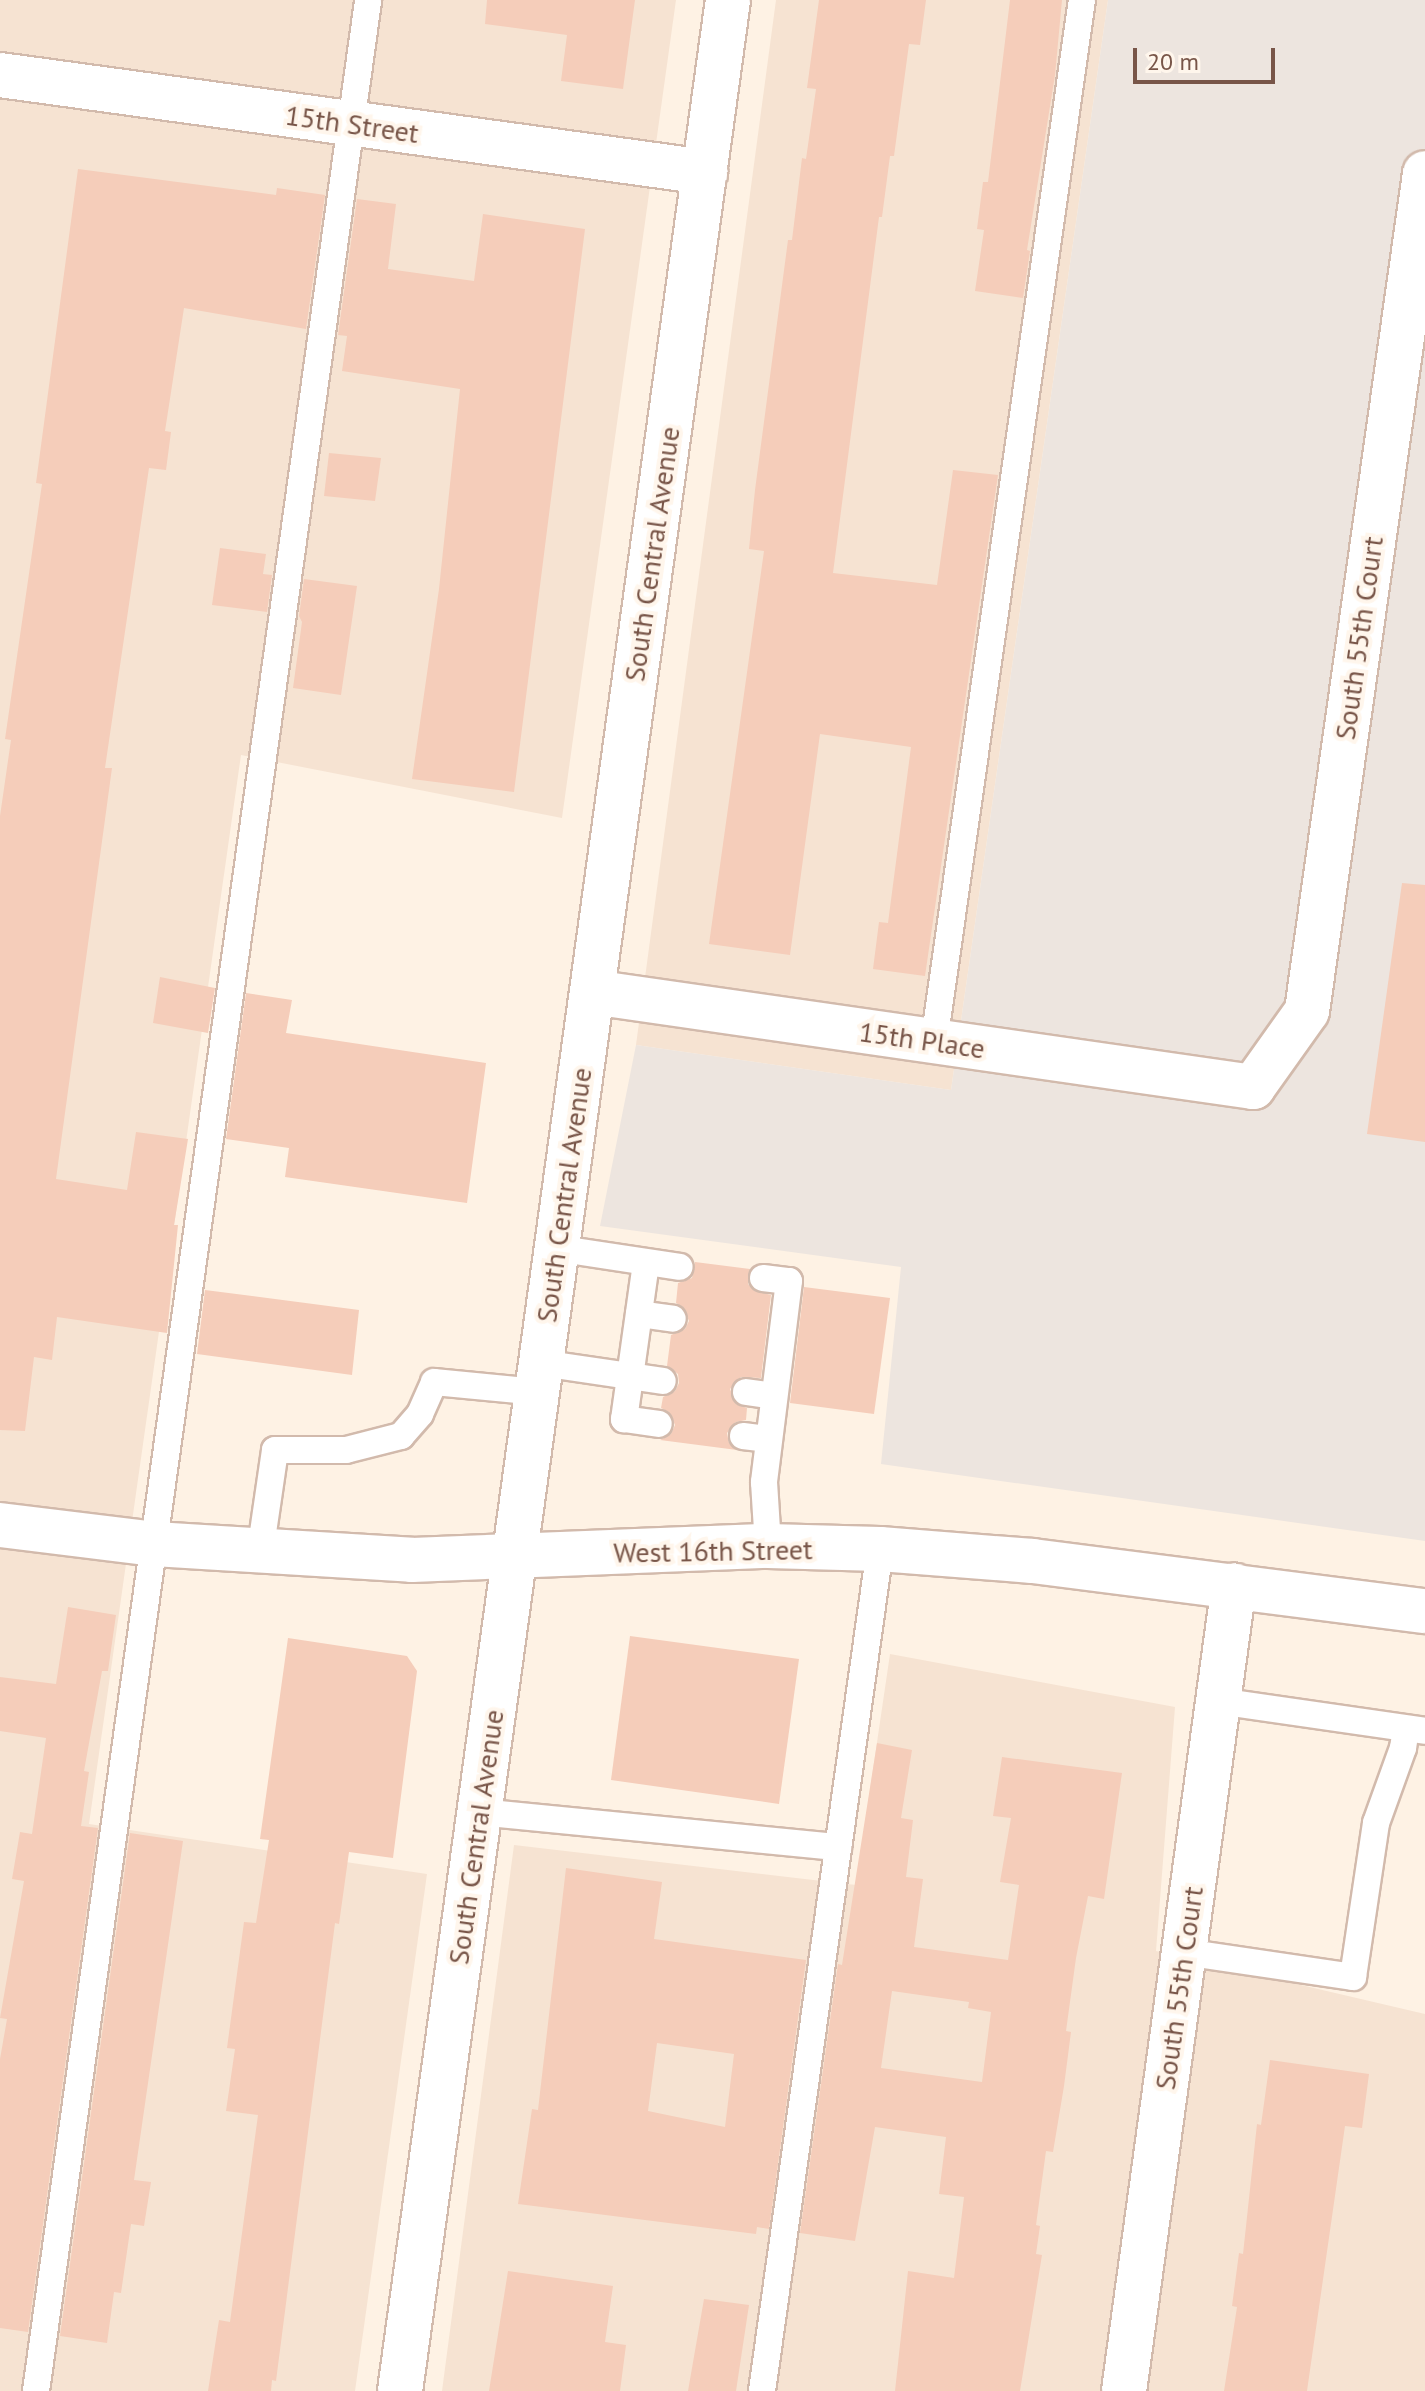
<!DOCTYPE html>
<style>
body{margin:0}
#map{position:relative;width:1425px;height:2391px;overflow:hidden;background:#fef2e4;font-family:"PT Sans",sans-serif}
div>[style]{position:absolute}
[style*='--x']{left:calc(var(--x)*1px);top:calc(var(--y)*1px);width:calc(var(--w)*1px);rotate:calc(var(--a)*1deg)}
.residential>*{inset:0;background:#f6e3d2}
.industrial>*{inset:0;background:#ede5df}
.building>*{inset:0;background:#f5cdba}
.roads{filter:drop-shadow(2px 0 #d2baac) drop-shadow(-2px 0 #d2baac) drop-shadow(0 2px #d2baac) drop-shadow(0 -2px #d2baac)}
.service>*{height:26px;margin:-13px;padding:0 13px;transform-origin:13px;border-radius:13px;background:#fff}
.minor>*{height:44px;margin:-22px;padding:0 22px;transform-origin:22px;border-radius:22px;background:#fff}
.tertiary>*{height:44px;margin:-22px;padding:0 22px;transform-origin:22px;border-radius:22px;background:#fff}
.secondary>*{height:44px;margin:-22px;padding:0 22px;transform-origin:22px;border-radius:22px;background:#fff}
span{translate:-50% -50%;white-space:nowrap;text-align:center;line-height:1.15;-webkit-text-stroke:8px #fff6ec;paint-order:stroke}
.street-label{font-size:28px;color:#785548}
.scale{position:absolute;left:1133px;top:48px;width:142px;height:36px;box-sizing:border-box;border:4px solid #785548;border-top:0;padding-left:10px;font-size:24px;line-height:28px;white-space:nowrap;color:#785548;-webkit-text-stroke:6px #fff6ec;paint-order:stroke}
</style>
<div id="map">
<div class="residential">
<i style="clip-path:polygon(0 0,676px 0,562px 818px,241px 755px,89px 1824px,427px 1874px,355px 2391px,0 2391px)"></i>
<i style="clip-path:polygon(776px 0,1108px 0,951px 1090px,636px 1045px)"></i>
<i style="clip-path:polygon(890px 1654px,1175px 1707px,1156px 1951px,1425px 2014px,1425px 2391px,442px 2391px,514px 1845px,856px 1885px)"></i>
</div>
<div class="industrial">
<i style="clip-path:polygon(1108px 0,1425px 0,1425px 1541px,881px 1464px,901px 1267px,600px 1226px,636px 1045px,951px 1090px)"></i>
</div>
<div class="building">
<i style="clip-path:polygon(487px 0,635px 0,623px 89px,561px 81px,567px 35px,485px 24px)"></i>
<i style="clip-path:polygon(819px 0,926px 0,920px 45px,909px 44px,894px 156px,890px 156px,882px 217px,879px 217px,833px 573px,937px 585px,953px 470px,998px 475px,925px 976px,873px 969px,879px 922px,888px 923px,911px 747px,820px 734px,790px 955px,709px 944px,764px 551px,749px 549px,755px 490px,788px 240px,792px 240px,802px 158px,806px 159px,816px 89px,807px 88px)"></i>
<i style="clip-path:polygon(1010px 0,1062px 0,1055px 75px,1027px 250px,1030px 251px,1023px 298px,975px 291px,984px 230px,977px 229px,983px 182px,988px 182px)"></i>
<i style="clip-path:polygon(78px 169px,276px 195px,277px 188px,325px 195px,306px 329px,184px 308px,165px 431px,171px 432px,166px 470px,149px 468px,105px 768px,112px 768px,56px 1179px,127px 1190px,136px 1132px,188px 1139px,174px 1225px,178px 1225px,167px 1333px,57px 1317px,52px 1360px,34px 1357px,25px 1431px,0 1430px,0 816px,11px 740px,5px 739px,42px 484px,36px 483px)"></i>
<i style="clip-path:polygon(357px 199px,396px 204px,388px 269px,474px 281px,483px 214px,585px 229px,514px 792px,412px 779px,439px 589px,460px 389px,342px 371px,347px 336px,338px 335px)"></i>
<i style="clip-path:polygon(329px 453px,381px 458px,375px 501px,324px 496px)"></i>
<i style="clip-path:polygon(220px 548px,266px 554px,263px 574px,272px 575px,267px 612px,212px 605px)"></i>
<i style="clip-path:polygon(304px 579px,357px 586px,341px 695px,293px 688px,302px 622px,299px 616px)"></i>
<i style="clip-path:polygon(1402px 883px,1425px 885px,1425px 1142px,1367px 1134px)"></i>
<i style="clip-path:polygon(160px 977px,215px 988px,208px 1033px,153px 1023px)"></i>
<i style="clip-path:polygon(246px 993px,292px 1000px,286px 1033px,486px 1063px,467px 1203px,285px 1177px,289px 1148px,226px 1139px)"></i>
<i style="clip-path:polygon(695px 1262px,750px 1269px,748px 1284px,753px 1290px,771px 1295px,761px 1378px,741px 1377px,730px 1389px,736px 1404px,747px 1408px,746px 1420px,736px 1422px,727px 1433px,729px 1443px,737px 1450px,660px 1440px,671px 1434px,675px 1425px,669px 1412px,661px 1408px,663px 1397px,675px 1391px,679px 1383px,678px 1374px,667px 1366px,671px 1335px,685px 1329px,689px 1321px,683px 1307px,676px 1303px,678px 1283px,692px 1278px)"></i>
<i style="clip-path:polygon(804px 1287px,890px 1298px,874px 1414px,790px 1403px)"></i>
<i style="clip-path:polygon(205px 1290px,359px 1310px,352px 1375px,197px 1354px)"></i>
<i style="clip-path:polygon(68px 1607px,116px 1615px,108px 1671px,102px 1671px,84px 1771px,89px 1772px,81px 1826px,98px 1828px,28px 2332px,0 2328px,0 2059px,7px 2019px,0 2018px,24px 1881px,12px 1879px,20px 1832px,32px 1834px,46px 1738px,0 1731px,0 1677px,56px 1684px)"></i>
<i style="clip-path:polygon(630px 1636px,799px 1659px,779px 1804px,611px 1780px)"></i>
<i style="clip-path:polygon(288px 1638px,407px 1656px,417px 1671px,393px 1858px,349px 1852px,339px 1924px,335px 1923px,276px 2381px,272px 2380px,271px 2391px,208px 2391px,219px 2320px,230px 2322px,258px 2115px,226px 2111px,235px 2049px,227px 2048px,244px 1922px,256px 1923px,269px 1840px,260px 1839px)"></i>
<i style="clip-path:polygon(evenodd,877px 1743px,912px 1750px,901px 1818px,913px 1820px,906px 1877px,923px 1879px,914px 1947px,1008px 1960px,1019px 1885px,1000px 1882px,1011px 1818px,993px 1816px,1002px 1757px,1122px 1773px,1104px 1899px,1088px 1896px,1076px 1958px,1066px 2031px,1071px 2032px,1064px 2086px,1053px 2152px,1046px 2151px,1036px 2225px,1040px 2226px,1036px 2254px,1042px 2255px,1020px 2391px,895px 2391px,908px 2271px,954px 2278px,964px 2197px,939px 2194px,946px 2137px,875px 2127px,855px 2241px,800px 2233px,838px 1964px,842px 1965px,877px 1743px,892px 1991px,969px 2002px,968px 2008px,991px 2012px,982px 2082px,881px 2068px,892px 1991px)"></i>
<i style="clip-path:polygon(130px 1833px,183px 1841px,134px 2180px,151px 2182px,144px 2226px,131px 2224px,121px 2293px,114px 2292px,107px 2343px,60px 2336px)"></i>
<i style="clip-path:polygon(evenodd,566px 1868px,662px 1882px,654px 1939px,806px 1960px,769px 2229px,757px 2227px,756px 2234px,518px 2204px,532px 2109px,538px 2110px,566px 1868px,657px 2043px,734px 2054px,725px 2127px,648px 2111px,657px 2043px)"></i>
<i style="clip-path:polygon(1270px 2060px,1369px 2074px,1362px 2128px,1345px 2126px,1307px 2391px,1224px 2391px,1237px 2307px,1232px 2306px,1239px 2253px,1243px 2254px,1257px 2124px,1261px 2125px)"></i>
<i style="clip-path:polygon(508px 2271px,613px 2286px,605px 2342px,626px 2345px,620px 2391px,489px 2391px)"></i>
<i style="clip-path:polygon(704px 2299px,749px 2305px,736px 2391px,688px 2391px)"></i>
</div>
<div class="roads">
<div class="service">
<i style="--x:934;--y:1042;--w:1052;--a:-81.92"></i>
<i style="--x:555;--y:1248;--w:126;--a:8.6"></i>
<i style="--x:646;--y:1263;--w:158;--a:98"></i>
<i style="--x:624;--y:1419;--w:35;--a:8"></i>
<i style="--x:763;--y:1278;--w:26;--a:7"></i>
<i style="--x:789;--y:1281;--w:203;--a:97.1"></i>
<i style="--x:764;--y:1482;--w:64;--a:86.4"></i>
<i style="--x:639;--y:1314;--w:34;--a:8"></i>
<i style="--x:541;--y:1363;--w:123;--a:8.4"></i>
<i style="--x:746;--y:1392;--w:28;--a:8"></i>
<i style="--x:743;--y:1436;--w:26;--a:7"></i>
<i style="--x:260;--y:1553;--w:104;--a:-81.7"></i>
<i style="--x:275;--y:1450;--w:71;--a:0"></i>
<i style="--x:346;--y:1450;--w:57;--a:-14.3"></i>
<i style="--x:401;--y:1436;--w:29;--a:-49"></i>
<i style="--x:420;--y:1414;--w:35;--a:-66"></i>
<i style="--x:434;--y:1382;--w:103;--a:5.5"></i>
<i style="--x:1218;--y:1701;--w:209;--a:8.2"></i>
<i style="--x:479;--y:1812;--w:361;--a:5.6"></i>
<i style="--x:1184;--y:1952;--w:171;--a:8.4"></i>
<i style="--x:1353;--y:1977;--w:156;--a:-81.5"></i>
<i style="--x:1376;--y:1823;--w:80;--a:-70.2"></i>
<i style="--x:1403;--y:1748;--w:19;--a:-81"></i>
<i style="--x:36;--y:2391;--w:2414;--a:-82.09"></i>
<i style="--x:762;--y:2391;--w:850;--a:-82.02"></i>
</div>
<div class="minor">
<i style="--x:0;--y:75;--w:712;--a:7.83"></i>
<i style="--x:592;--y:992;--w:668;--a:8.18"></i>
<i style="--x:1253;--y:1087;--w:93;--a:-54.6"></i>
<i style="--x:1307;--y:1011;--w:846;--a:-81.98"></i>
<i style="--x:1124;--y:2391;--w:813;--a:-82.23"></i>
</div>
<div class="tertiary">
<i style="--x:0;--y:1525;--w:155;--a:7"></i>
<i style="--x:154;--y:1544;--w:258;--a:3.5"></i>
<i style="--x:412;--y:1560;--w:356;--a:-2.3"></i>
<i style="--x:768;--y:1546;--w:112;--a:1.5"></i>
<i style="--x:880;--y:1549;--w:153;--a:4.5"></i>
<i style="--x:1033;--y:1561;--w:395;--a:7.3"></i>
</div>
<div class="secondary">
<i style="--x:400;--y:2391;--w:2413;--a:-82.19"></i>
</div>
</div>
<div class="street-label">
<span style="left:352px;top:124px;rotate:8deg">15th Street</span>
<span style="left:652px;top:554px;rotate:-82deg">South Central Avenue</span>
<span style="left:1359px;top:638px;rotate:-82deg">South 55th Court</span>
<span style="left:922px;top:1040px;rotate:8deg">15th Place</span>
<span style="left:564px;top:1195px;rotate:-82deg">South Central Avenue</span>
<span style="left:713px;top:1551px;rotate:-1deg">West 16th Street</span>
<span style="left:476px;top:1837px;rotate:-82deg">South Central Avenue</span>
<span style="left:1179px;top:1988px;rotate:-82deg">South 55th Court</span>
</div>
<div class="scale">20 m</div>
</div>
